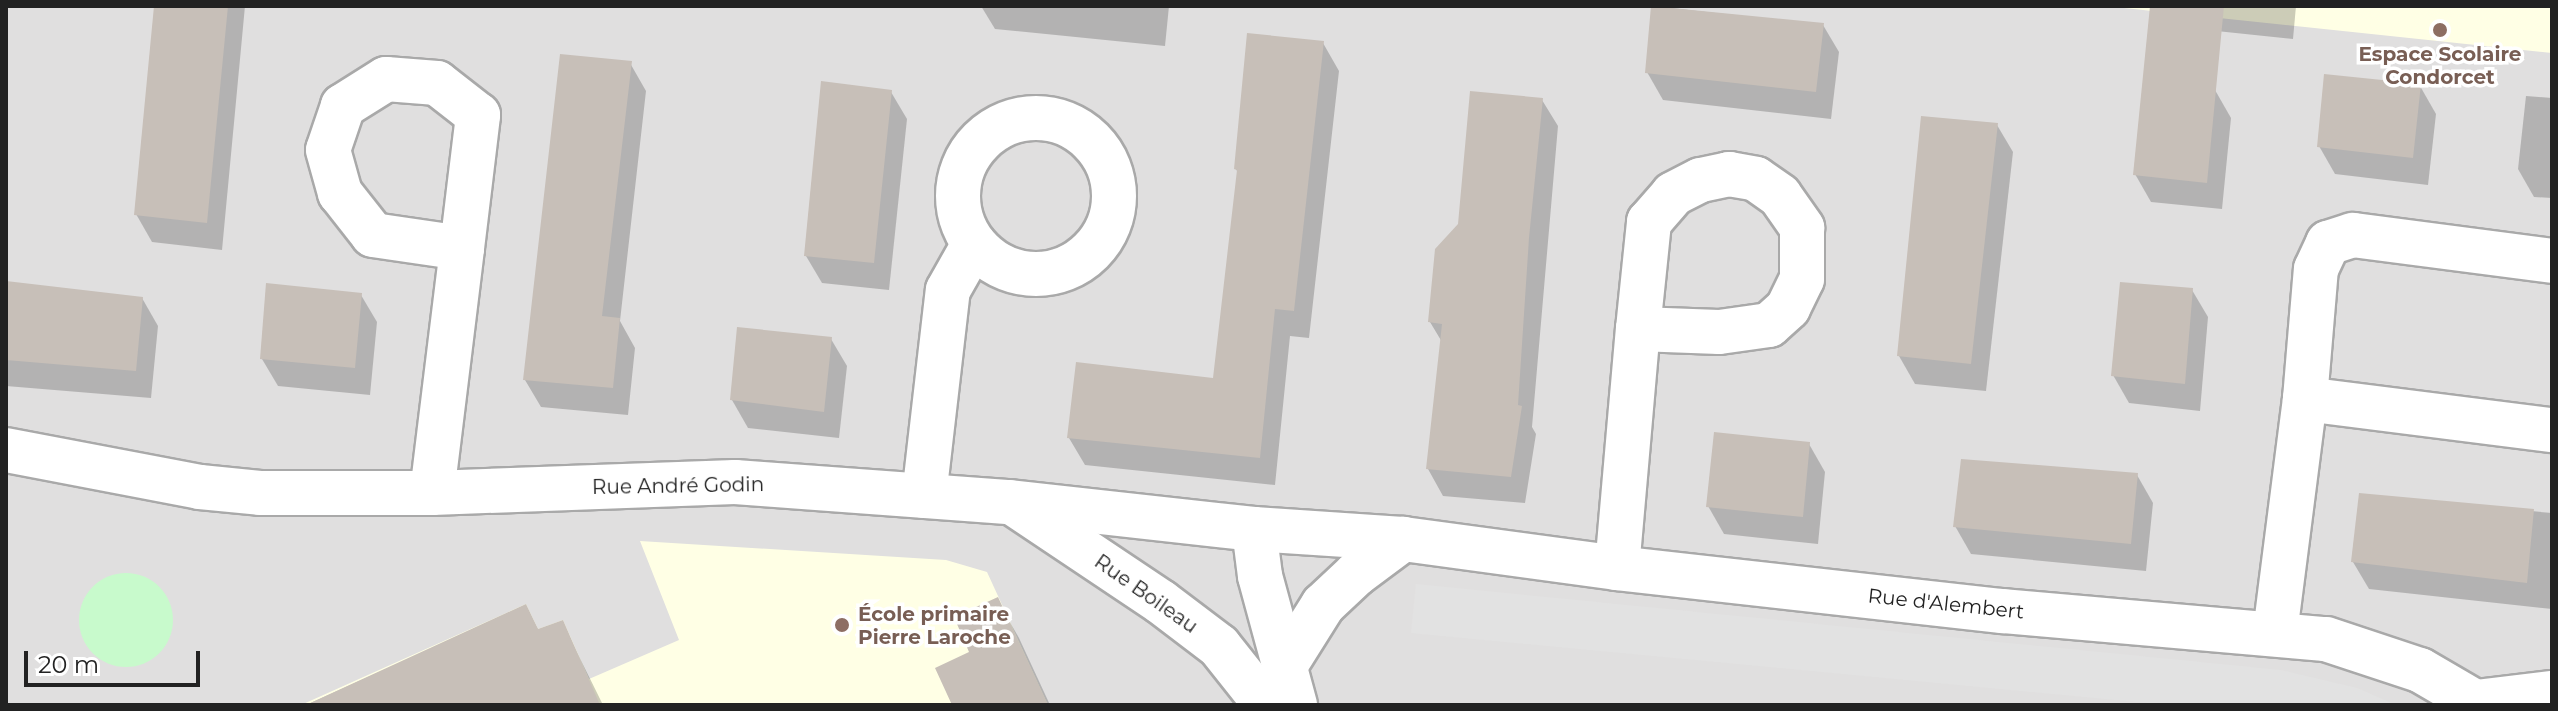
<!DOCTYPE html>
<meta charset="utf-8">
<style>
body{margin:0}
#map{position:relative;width:2558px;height:711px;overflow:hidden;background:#f2efe9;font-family:Montserrat,sans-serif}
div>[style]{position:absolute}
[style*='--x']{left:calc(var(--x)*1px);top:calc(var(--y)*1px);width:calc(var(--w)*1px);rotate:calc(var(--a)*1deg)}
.residential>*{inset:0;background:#e0dfdf}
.education>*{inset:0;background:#ffffe5}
.park>*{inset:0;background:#c8facc}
.round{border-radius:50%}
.parking>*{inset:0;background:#e2e2e2}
.shadow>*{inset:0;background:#0003}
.building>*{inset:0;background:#c7bfb8}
.roads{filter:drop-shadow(2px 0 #a9a9a9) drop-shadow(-2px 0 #a9a9a9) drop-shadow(0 2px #a9a9a9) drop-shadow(0 -2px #a9a9a9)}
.minor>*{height:44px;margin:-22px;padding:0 22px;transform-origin:22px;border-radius:22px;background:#fff}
.minor>.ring{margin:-22px;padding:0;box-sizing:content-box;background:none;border:44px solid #fff;border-radius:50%}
.dots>*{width:22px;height:22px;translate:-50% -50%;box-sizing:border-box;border:4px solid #fff;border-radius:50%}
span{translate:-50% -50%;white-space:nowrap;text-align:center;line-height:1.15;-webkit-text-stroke:7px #fff;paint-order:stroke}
.education-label{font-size:20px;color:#785e54;font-weight:700}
.left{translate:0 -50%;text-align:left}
.street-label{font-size:20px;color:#222}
.frame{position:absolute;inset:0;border:8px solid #222;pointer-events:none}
.scale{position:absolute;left:24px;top:651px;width:176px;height:36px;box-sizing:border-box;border:4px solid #222;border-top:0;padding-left:10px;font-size:24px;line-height:28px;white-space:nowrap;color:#222;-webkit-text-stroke:6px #fff;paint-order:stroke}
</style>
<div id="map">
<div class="residential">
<i style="clip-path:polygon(6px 6px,2552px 6px,2552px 705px,6px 705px)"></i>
</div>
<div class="education">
<i style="clip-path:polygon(2105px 6px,2552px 6px,2552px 53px)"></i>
<i style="clip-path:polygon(640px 541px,946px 560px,987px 572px,1048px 705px,301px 705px,526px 604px,538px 629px,563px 620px,589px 679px,679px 640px)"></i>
</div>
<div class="park">
<i class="round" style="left:79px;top:573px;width:94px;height:94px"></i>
</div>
<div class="parking">
<i style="clip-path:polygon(1416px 584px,2281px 670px,2357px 688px,2396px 705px,2169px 705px,1411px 633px)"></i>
</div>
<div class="shadow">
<i style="clip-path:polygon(156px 6px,245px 6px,222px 250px,152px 242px,136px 214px)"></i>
<i style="clip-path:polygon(981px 6px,1169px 6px,1165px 46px,995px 29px)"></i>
<i style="clip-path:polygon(1653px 6px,1823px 25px,1839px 52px,1831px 119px,1663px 100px,1647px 72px)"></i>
<i style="clip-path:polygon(2193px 6px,2296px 6px,2293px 39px,2207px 30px)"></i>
<i style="clip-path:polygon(1323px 43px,1339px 71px,1309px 338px,1290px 336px,1275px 485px,1085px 465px,1069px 438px,1215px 380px,1238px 173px,1236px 169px)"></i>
<i style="clip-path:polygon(630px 63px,646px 91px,620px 321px,635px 348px,628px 415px,541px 407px,525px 380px)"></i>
<i style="clip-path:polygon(2420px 86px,2436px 114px,2428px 185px,2335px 174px,2319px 146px)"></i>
<i style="clip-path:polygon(2215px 90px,2231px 118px,2222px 209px,2151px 202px,2135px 174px)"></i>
<i style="clip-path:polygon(891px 92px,907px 119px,889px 290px,822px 283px,806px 256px)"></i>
<i style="clip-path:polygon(2526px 96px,2552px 98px,2552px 198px,2534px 197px,2518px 169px)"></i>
<i style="clip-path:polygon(1542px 100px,1558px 126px,1532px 427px,1536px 434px,1525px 503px,1443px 496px,1428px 469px,1442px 342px,1430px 322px,1460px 225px)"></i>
<i style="clip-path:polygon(1997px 125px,2013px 152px,1986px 391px,1915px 384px,1899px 356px)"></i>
<i style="clip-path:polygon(6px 283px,142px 298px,158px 326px,151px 398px,6px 386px)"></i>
<i style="clip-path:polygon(2192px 290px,2208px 317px,2200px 411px,2129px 403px,2113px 375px)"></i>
<i style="clip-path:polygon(361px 295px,377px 322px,370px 395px,278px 386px,262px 359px)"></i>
<i style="clip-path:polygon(831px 339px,847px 366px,839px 438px,748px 428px,732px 400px)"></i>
<i style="clip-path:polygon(1809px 444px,1825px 472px,1818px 544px,1724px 534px,1708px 506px)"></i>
<i style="clip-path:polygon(2137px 475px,2153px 503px,2146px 571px,1971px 554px,1955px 526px)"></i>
<i style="clip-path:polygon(2360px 495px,2552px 513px,2552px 609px,2369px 589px,2353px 562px)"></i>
<i style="clip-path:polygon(997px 600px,1019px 638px,1050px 705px,954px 705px,972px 653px)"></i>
<i style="clip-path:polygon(525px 606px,539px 631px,562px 622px,603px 705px,306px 705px)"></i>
</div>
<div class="building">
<i style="clip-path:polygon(154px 6px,228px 6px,207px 223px,134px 215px)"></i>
<i style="clip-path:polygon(1651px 6px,1824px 23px,1816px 92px,1645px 73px)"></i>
<i style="clip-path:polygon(2150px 6px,2224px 6px,2207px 183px,2133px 175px)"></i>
<i style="clip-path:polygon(1247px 33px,1324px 41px,1294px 311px,1275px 309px,1260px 458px,1067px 438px,1076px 362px,1213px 378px,1237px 170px,1234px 169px)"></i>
<i style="clip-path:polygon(560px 54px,632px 61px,602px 316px,620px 318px,613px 388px,523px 380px)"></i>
<i style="clip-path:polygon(2324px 74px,2421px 84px,2413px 158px,2317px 147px)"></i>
<i style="clip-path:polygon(821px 81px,892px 90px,874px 263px,804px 256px)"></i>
<i style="clip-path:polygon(1470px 91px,1543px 98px,1529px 238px,1518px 405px,1522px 406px,1511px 477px,1426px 469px,1442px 324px,1428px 322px,1435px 249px,1458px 224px)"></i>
<i style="clip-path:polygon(1921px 116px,1998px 123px,1971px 364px,1897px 356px)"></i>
<i style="clip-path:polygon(6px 281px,143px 297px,136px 371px,6px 360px)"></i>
<i style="clip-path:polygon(2120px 282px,2193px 288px,2185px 384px,2111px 376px)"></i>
<i style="clip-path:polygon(266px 283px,362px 293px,355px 368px,260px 359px)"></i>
<i style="clip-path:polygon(737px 327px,832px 337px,824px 412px,730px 400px)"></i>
<i style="clip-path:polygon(1714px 432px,1810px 442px,1803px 517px,1706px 507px)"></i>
<i style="clip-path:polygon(1961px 459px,2138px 473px,2131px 544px,1953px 527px)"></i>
<i style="clip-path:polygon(2359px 493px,2534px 509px,2527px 583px,2351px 562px)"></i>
<i style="clip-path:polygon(998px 597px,1048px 705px,952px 705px,935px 668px,969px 652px,954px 617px)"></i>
<i style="clip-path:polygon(526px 604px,538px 629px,563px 620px,600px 705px,306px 705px)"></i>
</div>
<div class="roads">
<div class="minor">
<i class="ring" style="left:958px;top:118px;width:112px;height:112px"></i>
<i style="--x:2305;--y:399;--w:249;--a:7.2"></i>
<i style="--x:6;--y:450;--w:197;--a:10.8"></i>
<i style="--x:200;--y:487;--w:60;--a:5.7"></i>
<i style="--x:260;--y:493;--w:172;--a:0"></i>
<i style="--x:432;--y:493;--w:303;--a:-2.1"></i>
<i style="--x:735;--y:482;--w:276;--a:4.2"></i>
<i style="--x:1010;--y:502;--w:245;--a:6.3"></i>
<i style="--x:1254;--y:529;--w:149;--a:3.8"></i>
<i style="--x:1403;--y:539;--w:216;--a:7.7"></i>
<i style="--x:1617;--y:568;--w:388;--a:6.4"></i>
<i style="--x:2003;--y:611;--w:324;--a:5"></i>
<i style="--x:2326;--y:639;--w:99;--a:18.3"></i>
<i style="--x:2420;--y:670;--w:69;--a:30.3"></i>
<i style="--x:432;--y:493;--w:247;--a:-83"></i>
<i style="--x:462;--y:248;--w:134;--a:-83.1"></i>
<i style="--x:478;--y:115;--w:52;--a:-142"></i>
<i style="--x:437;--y:83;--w:51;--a:-175.5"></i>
<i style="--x:386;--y:79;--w:51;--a:147.9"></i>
<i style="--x:343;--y:106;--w:46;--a:108.8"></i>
<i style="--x:328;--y:150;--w:45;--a:74.4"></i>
<i style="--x:340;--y:193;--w:53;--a:51.8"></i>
<i style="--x:373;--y:235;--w:90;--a:8.3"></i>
<i style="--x:924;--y:496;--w:207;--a:-83.4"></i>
<i style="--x:948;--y:290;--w:53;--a:-60.5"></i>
<i style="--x:1016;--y:505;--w:174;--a:33.8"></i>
<i style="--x:1161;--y:602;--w:73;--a:37.2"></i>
<i style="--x:1219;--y:646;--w:75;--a:51.5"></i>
<i style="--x:1254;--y:529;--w:47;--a:82.7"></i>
<i style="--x:1260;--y:576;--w:134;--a:74.8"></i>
<i style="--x:1617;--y:568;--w:240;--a:-85"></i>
<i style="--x:1638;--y:329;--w:108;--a:-84.1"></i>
<i style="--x:1649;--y:222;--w:37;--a:-49"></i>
<i style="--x:1673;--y:194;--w:31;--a:-27"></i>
<i style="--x:1701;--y:180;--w:29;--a:-12"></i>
<i style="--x:1729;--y:174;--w:27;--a:10"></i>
<i style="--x:1756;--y:179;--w:29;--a:35"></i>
<i style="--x:1780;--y:196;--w:39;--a:55"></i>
<i style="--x:1802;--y:228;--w:51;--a:90"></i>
<i style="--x:1802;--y:279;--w:32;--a:116"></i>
<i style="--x:1788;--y:308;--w:25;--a:138"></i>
<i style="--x:1769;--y:325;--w:50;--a:172"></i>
<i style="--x:1719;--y:332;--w:81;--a:-177.9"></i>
<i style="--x:2275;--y:633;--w:236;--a:-82.7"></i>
<i style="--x:2305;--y:399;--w:130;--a:-85.2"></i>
<i style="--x:2316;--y:269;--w:29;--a:-65"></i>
<i style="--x:2328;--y:243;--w:26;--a:-18"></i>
<i style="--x:2353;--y:235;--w:201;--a:7.4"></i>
<i style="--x:1286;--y:664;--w:70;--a:-57.9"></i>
<i style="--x:1323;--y:605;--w:45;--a:-43.2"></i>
<i style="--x:1356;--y:574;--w:59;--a:-36.7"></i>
<i style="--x:2476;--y:702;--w:77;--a:-6.8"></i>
</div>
</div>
<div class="dots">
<i style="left:2440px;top:30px;background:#8d6e63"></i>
<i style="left:842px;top:625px;background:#8d6e63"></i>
</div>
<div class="education-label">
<span style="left:2440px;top:66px">Espace Scolaire<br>Condorcet</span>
<span class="left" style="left:858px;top:626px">École primaire<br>Pierre Laroche</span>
</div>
<div class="street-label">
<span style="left:678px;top:486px;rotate:-1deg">Rue André Godin</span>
<span style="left:1146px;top:594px;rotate:35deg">Rue Boileau</span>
<span style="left:1946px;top:604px;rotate:6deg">Rue d'Alembert</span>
</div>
<div class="frame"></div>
<div class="scale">20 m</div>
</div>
